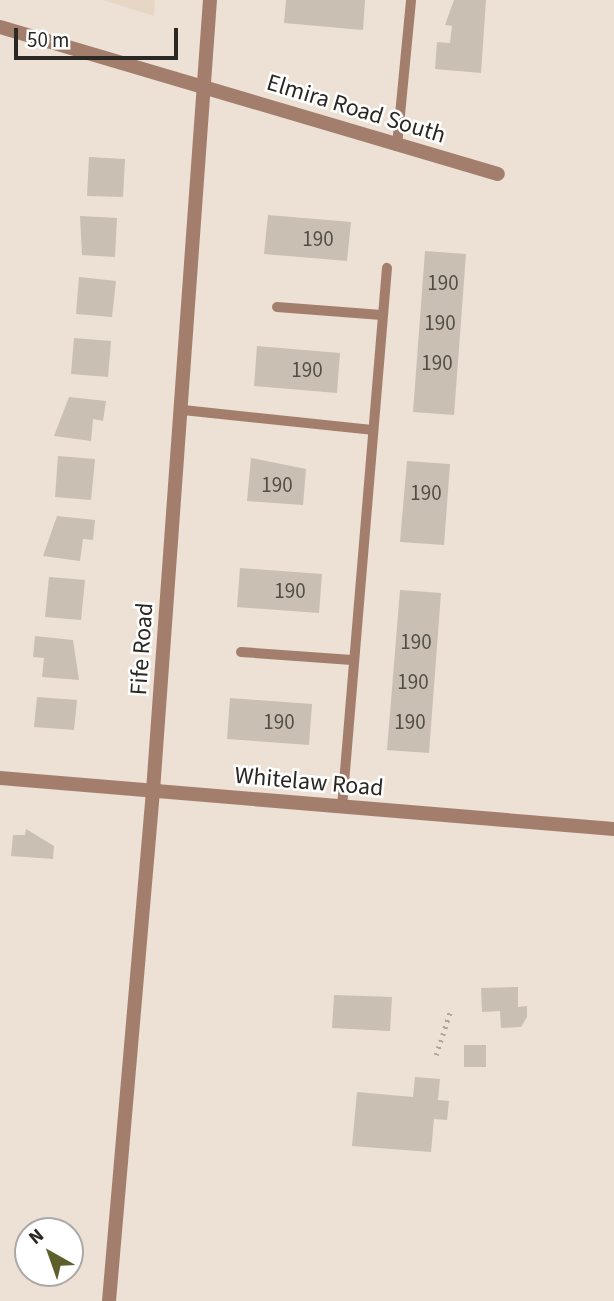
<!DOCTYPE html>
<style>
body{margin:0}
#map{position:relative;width:614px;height:1301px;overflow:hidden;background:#ece1d4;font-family:"Source Sans 3",sans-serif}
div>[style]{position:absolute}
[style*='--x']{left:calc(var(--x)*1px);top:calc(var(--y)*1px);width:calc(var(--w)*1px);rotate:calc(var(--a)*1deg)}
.built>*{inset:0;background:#e6d6c3}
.building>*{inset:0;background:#c9bfb2}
.path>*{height:4.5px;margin-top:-2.25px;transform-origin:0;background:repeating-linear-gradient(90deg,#aea59b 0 2px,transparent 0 7px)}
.service>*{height:10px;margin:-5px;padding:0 5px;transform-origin:5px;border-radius:5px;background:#a47e6d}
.minor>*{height:14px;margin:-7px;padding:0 7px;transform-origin:7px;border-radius:7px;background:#a47e6d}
.tertiary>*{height:14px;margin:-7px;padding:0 7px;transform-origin:7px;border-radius:7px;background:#a47e6d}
span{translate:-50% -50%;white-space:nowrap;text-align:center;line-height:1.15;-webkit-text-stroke:5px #fff;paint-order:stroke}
.number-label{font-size:21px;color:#524d46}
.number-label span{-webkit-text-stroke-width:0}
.street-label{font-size:24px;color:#2b2722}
.north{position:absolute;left:14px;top:1217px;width:70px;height:70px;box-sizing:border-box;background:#fff;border:2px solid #aaa9a7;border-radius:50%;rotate:320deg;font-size:19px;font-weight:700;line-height:28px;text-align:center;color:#2b2722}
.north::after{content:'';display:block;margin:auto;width:24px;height:32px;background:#5d602d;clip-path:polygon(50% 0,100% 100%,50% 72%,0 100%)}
.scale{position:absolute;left:14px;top:28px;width:164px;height:32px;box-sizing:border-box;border:4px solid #2b2722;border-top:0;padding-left:9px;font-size:21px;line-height:24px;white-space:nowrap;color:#2b2722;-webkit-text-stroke:5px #fff;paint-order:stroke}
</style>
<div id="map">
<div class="built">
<i style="clip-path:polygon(103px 0,155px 0,154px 16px)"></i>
</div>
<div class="building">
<i style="clip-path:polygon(286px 0,365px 0,363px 30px,284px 23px)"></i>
<i style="clip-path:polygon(454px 0,486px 0,481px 73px,435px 69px,437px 42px,450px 43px,452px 26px,445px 25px)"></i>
<i style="clip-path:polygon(89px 157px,125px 159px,123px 197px,87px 196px)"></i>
<i style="clip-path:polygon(268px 215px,351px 222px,347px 261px,264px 254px)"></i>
<i style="clip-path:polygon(80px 216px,117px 218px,115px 257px,82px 255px)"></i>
<i style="clip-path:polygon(425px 251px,466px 254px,454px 415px,413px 412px)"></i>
<i style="clip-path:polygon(79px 277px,116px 281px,112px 317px,76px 314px)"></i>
<i style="clip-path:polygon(74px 338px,111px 341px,108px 377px,71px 374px)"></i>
<i style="clip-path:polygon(257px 346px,340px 353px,337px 393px,254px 386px)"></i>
<i style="clip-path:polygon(69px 397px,106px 401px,103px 421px,93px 419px,91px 441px,54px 436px)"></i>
<i style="clip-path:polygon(58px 456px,95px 459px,91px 500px,55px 497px)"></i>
<i style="clip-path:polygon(251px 458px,306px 469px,303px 505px,247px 501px)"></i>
<i style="clip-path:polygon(407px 461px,450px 464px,444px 545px,400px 542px)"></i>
<i style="clip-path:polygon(57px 516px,95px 520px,93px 540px,83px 539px,80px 561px,43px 556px)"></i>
<i style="clip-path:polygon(240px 568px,322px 574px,319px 613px,237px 607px)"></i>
<i style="clip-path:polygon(49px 577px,85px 580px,81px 620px,45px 617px)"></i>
<i style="clip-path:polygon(400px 590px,441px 593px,429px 753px,387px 750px)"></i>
<i style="clip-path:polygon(35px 636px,73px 640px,79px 680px,42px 677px,44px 658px,33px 657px)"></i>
<i style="clip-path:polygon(37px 697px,77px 700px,74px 730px,34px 727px)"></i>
<i style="clip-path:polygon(230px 698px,312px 704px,309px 745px,227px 739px)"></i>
<i style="clip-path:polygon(26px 829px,54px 846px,53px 859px,11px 856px,13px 835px,25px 835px)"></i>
<i style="clip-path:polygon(518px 987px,518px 1007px,527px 1006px,527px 1017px,521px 1027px,501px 1028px,500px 1011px,482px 1012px,481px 988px)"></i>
<i style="clip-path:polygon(334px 995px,392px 997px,390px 1031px,332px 1028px)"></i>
<i style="clip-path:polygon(464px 1045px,486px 1045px,486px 1067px,464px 1067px)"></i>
<i style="clip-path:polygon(415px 1077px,440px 1079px,438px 1100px,449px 1101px,447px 1120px,434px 1119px,431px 1152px,352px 1146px,357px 1092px,413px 1097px)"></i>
</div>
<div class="path">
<i style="--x:436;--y:1055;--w:48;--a:-71.9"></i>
</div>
<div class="service">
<i style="--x:397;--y:146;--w:147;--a:-84.5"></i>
<i style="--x:277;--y:307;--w:105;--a:4.4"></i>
<i style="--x:183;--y:410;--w:190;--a:6"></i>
<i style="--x:241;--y:652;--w:111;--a:4.1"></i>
<i style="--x:342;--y:807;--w:541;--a:-85.23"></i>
</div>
<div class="minor">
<i style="--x:109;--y:1301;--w:512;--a:-85.07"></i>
</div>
<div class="tertiary">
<i style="--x:0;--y:27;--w:519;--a:16.45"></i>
<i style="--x:0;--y:778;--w:616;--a:4.75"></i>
<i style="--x:153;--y:791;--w:793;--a:-85.88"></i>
</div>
<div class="number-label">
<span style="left:318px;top:239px">190</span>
<span style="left:443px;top:283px">190</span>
<span style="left:440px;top:323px">190</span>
<span style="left:437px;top:363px">190</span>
<span style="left:307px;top:370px">190</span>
<span style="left:277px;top:485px">190</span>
<span style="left:426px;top:493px">190</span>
<span style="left:290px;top:591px">190</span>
<span style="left:416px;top:642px">190</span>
<span style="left:413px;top:682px">190</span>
<span style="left:279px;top:722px">190</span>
<span style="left:410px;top:722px">190</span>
</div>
<div class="street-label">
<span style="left:356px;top:109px;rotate:17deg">Elmira Road South</span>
<span style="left:142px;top:649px;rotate:-86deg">Fife Road</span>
<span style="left:309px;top:782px;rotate:5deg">Whitelaw Road</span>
</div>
<div class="north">N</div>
<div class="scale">50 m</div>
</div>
